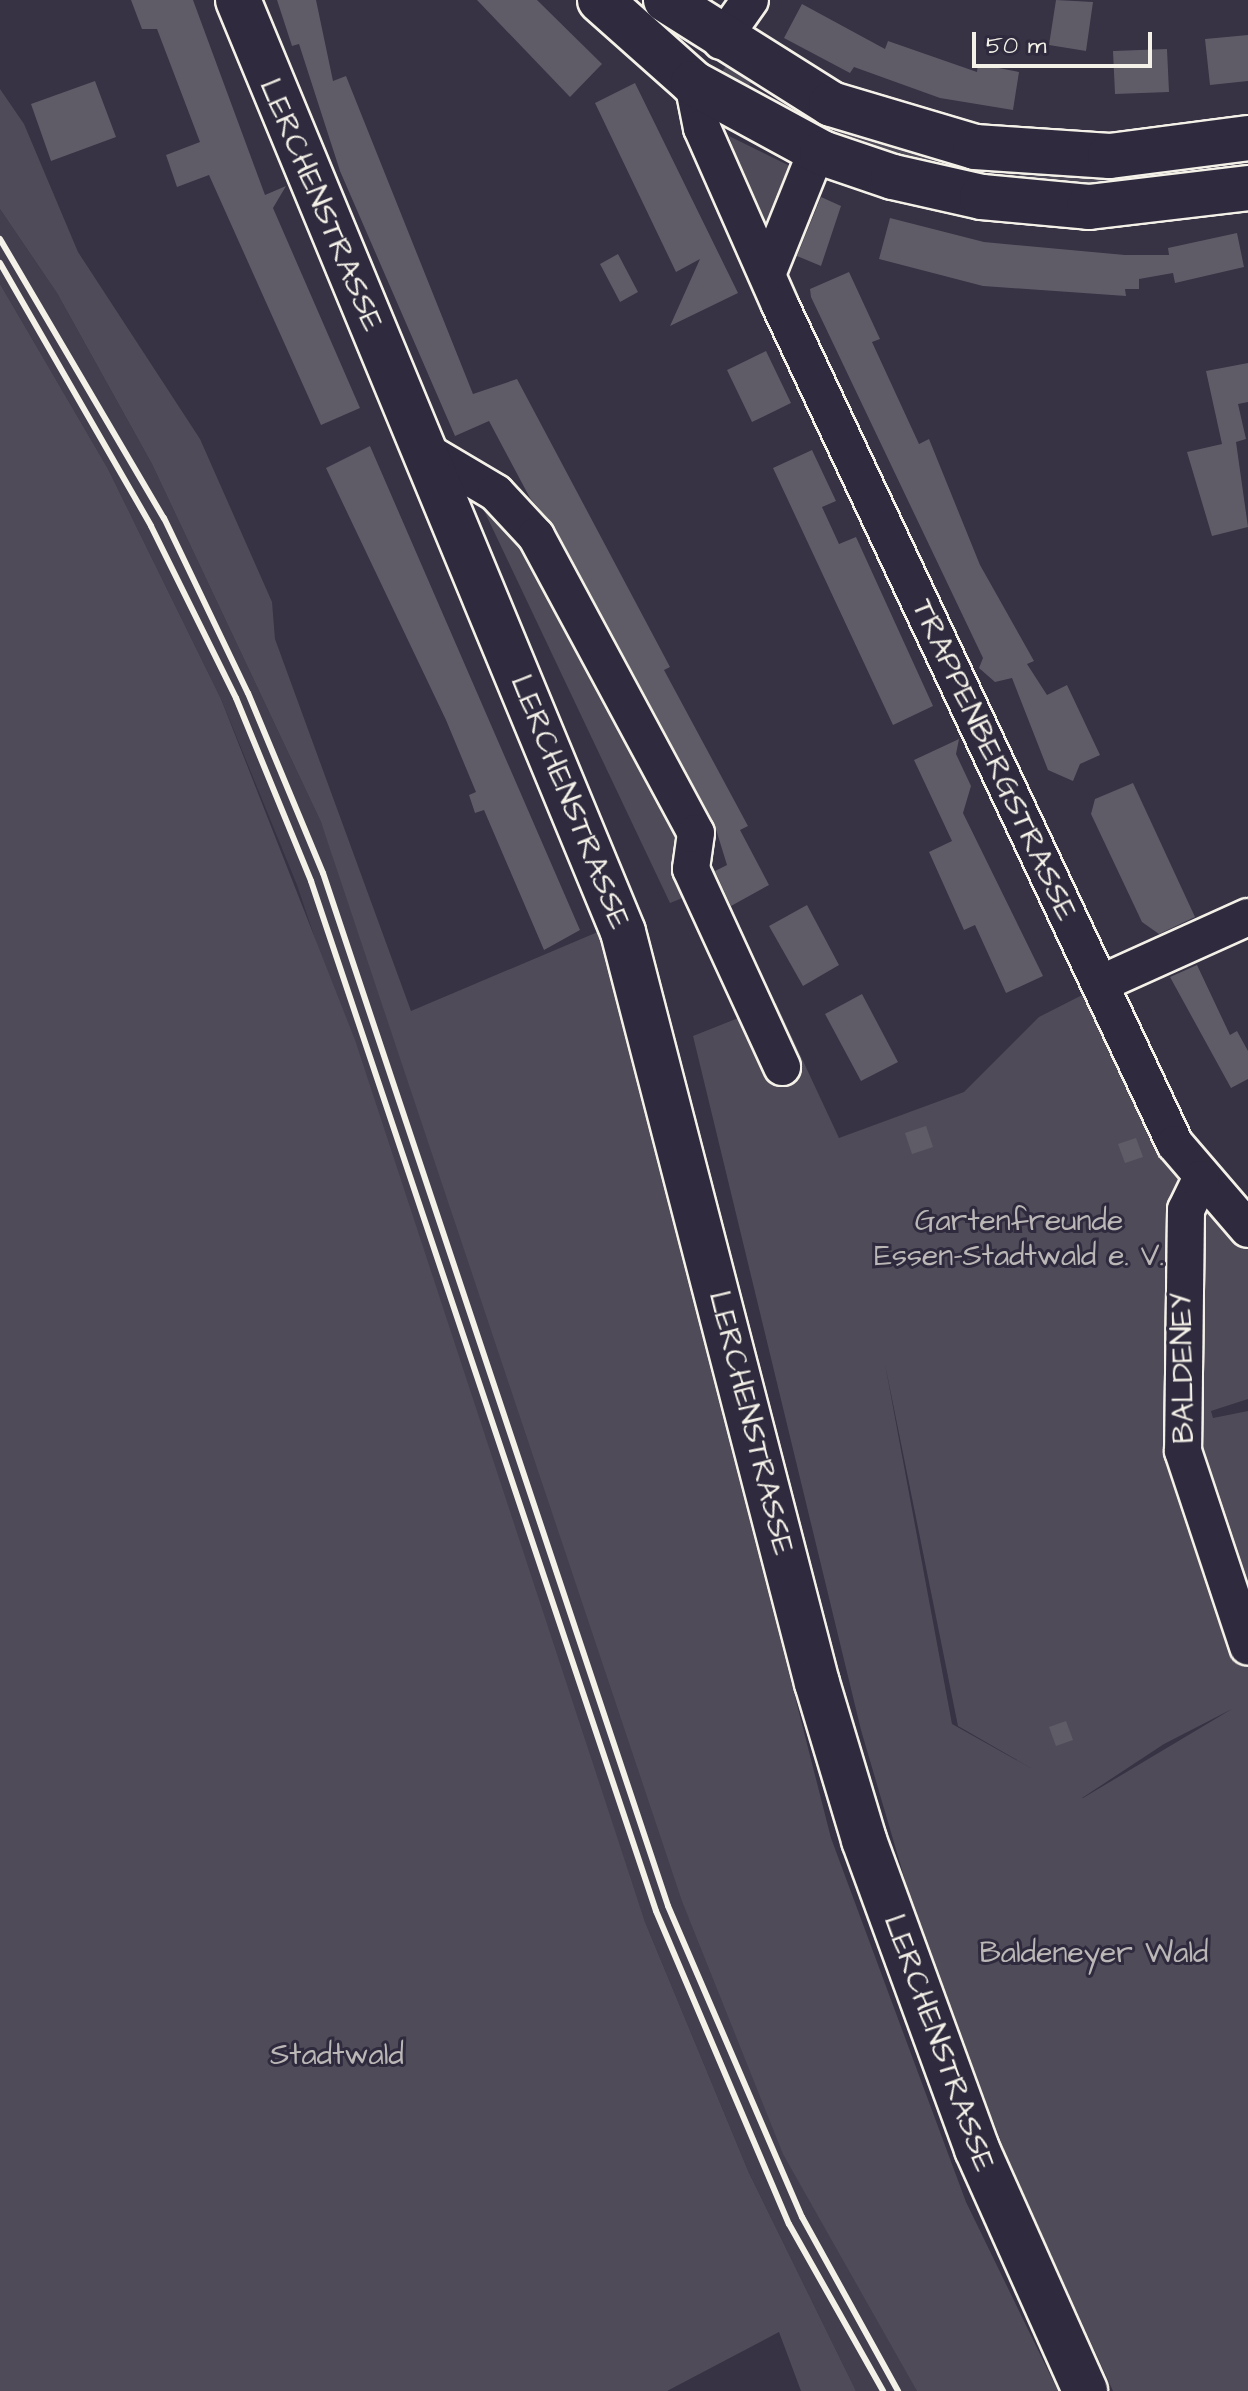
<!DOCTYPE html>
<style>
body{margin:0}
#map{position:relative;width:1248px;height:2391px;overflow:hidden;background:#373244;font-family:"Architects Daughter",sans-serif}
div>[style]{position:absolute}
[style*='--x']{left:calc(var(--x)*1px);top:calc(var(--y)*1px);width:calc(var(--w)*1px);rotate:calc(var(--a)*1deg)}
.built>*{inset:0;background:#433f4e}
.green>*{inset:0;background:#504b59}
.building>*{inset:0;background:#5f5c67}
.roads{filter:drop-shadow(2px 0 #f4f1e8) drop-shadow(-2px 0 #f4f1e8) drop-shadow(0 2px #f4f1e8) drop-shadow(0 -2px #f4f1e8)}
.minor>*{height:36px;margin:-18px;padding:0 18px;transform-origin:18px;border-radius:18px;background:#2f2a3d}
.major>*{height:44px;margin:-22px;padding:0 22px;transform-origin:22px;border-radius:22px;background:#2f2a3d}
.rail>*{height:6px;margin:-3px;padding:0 3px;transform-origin:3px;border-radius:3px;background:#f4f1e8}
span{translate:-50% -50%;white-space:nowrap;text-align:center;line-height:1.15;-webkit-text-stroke:6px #2f2a3d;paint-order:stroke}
.street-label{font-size:30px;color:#f4f1e8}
.park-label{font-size:30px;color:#bbb7b6}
.scale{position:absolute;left:972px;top:32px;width:180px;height:36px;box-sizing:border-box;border:4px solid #f4f1e8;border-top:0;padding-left:10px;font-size:24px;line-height:28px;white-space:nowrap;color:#f4f1e8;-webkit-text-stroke:6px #2f2a3d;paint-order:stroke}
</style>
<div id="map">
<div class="built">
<i style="clip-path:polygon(0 209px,57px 293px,152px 464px,321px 822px,917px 2391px,856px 2391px,749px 2173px,645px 1922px,297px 885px,221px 699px,108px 469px,0 284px)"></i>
</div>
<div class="green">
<i style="clip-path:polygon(728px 63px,756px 75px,744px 93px,718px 78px)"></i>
<i style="clip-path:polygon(765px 88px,842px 117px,1248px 149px,1248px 178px,1202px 186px,970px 185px,768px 116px,778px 97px)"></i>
<i style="clip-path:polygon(0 89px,24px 124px,78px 252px,200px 439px,272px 602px,275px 639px,411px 1011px,600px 931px,831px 1838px,966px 2202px,1058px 2391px,917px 2391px,783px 2154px,682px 1901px,321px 822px,152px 464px,57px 293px,0 209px)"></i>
<i style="clip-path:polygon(729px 136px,794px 168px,776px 227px,763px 230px)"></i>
<i style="clip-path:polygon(0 284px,108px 469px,221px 699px,355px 1040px,645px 1922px,749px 2173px,856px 2391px,801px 2391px,779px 2332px,667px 2391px,0 2391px)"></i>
<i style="clip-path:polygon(480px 502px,528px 548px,671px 813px,685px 897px,670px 903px)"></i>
<i style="clip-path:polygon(evenodd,1092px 990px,1202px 1188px,1248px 1236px,1248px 1399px,1211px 1411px,1213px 1418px,1248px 1411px,1248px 2391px,1113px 2391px,1008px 2160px,917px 1921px,861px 1730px,693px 1036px,776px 1003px,839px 1138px,964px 1092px,1039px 1017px,1092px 990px,885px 1364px,958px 1726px,1036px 1771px,952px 1724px,885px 1364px,1092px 990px,1232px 1709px,1083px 1798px,1082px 1798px,1164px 1744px,1232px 1709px)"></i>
</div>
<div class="building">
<i style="clip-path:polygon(131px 0,193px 0,265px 195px,286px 186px,273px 208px,360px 408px,321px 425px,209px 175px,177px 187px,166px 155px,200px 142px,157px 29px,142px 29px)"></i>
<i style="clip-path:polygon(277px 0,316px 0,333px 81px,346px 76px,473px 394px,517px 379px,670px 667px,664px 670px,748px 826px,740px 830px,769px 885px,731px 906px,715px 871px,727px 865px,714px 823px,554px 526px,530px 498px,489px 421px,455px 436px,340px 171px,299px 44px,292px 46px)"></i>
<i style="clip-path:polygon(477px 0,537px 0,602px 64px,570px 97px)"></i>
<i style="clip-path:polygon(1056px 0,1093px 2px,1086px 51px,1049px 45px)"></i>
<i style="clip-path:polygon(802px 4px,885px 49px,888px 41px,977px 72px,978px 64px,1019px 72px,1013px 110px,940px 98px,854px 67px,850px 73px,784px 38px)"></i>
<i style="clip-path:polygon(1248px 35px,1248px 81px,1210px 85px,1205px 39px)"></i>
<i style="clip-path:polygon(1167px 49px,1169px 92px,1115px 94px,1113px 51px)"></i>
<i style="clip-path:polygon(95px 81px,116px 137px,51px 161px,31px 104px)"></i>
<i style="clip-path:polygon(635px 83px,738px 293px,670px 326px,700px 259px,676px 272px,595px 103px)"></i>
<i style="clip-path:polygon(821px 197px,841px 206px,821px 266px,797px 256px)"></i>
<i style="clip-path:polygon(890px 218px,984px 242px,1125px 255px,1169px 255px,1168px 248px,1237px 233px,1244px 267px,1175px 283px,1173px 273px,1139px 279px,1139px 289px,1125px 289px,1126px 296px,983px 286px,879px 259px)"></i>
<i style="clip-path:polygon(618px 254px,638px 292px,620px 302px,600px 264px)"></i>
<i style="clip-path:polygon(849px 272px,880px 339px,872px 342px,919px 444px,929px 439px,980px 565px,1034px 661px,1027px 664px,1047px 695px,1067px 685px,1100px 755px,1080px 764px,1073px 781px,1048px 770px,1012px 678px,995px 682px,979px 668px,983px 658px,811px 297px,810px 289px)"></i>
<i style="clip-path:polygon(766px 351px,791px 403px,752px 422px,727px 370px)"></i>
<i style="clip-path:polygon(1248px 363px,1248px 402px,1238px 404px,1246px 439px,1236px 442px,1248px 527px,1212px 536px,1187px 452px,1222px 444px,1206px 371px)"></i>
<i style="clip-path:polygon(370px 446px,580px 930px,544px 950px,484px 810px,475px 813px,469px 795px,476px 792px,446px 720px,326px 468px)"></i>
<i style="clip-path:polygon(812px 450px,836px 501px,822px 507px,839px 544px,856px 537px,933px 706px,893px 725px,773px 468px)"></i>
<i style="clip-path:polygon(959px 739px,956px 754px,971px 786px,963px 813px,1043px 976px,1006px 993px,975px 925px,964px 930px,929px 852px,952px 841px,914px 760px)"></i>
<i style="clip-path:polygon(1133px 783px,1195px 917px,1159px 934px,1142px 922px,1091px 814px,1095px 799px)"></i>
<i style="clip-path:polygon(807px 905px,839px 965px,803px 986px,769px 926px)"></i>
<i style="clip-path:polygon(1197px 965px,1230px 1035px,1237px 1031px,1248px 1051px,1248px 1079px,1231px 1088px,1170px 977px)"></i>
<i style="clip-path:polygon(862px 994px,898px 1062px,861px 1081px,825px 1014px)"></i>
<i style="clip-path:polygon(926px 1126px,933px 1147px,912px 1154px,905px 1133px)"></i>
<i style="clip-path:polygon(1136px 1138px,1143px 1157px,1125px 1163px,1118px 1144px)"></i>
<i style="clip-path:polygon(1066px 1721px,1073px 1740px,1056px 1746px,1049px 1727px)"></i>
</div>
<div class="roads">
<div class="minor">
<i style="--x:721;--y:41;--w:50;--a:-54.7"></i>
<i style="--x:693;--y:83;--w:46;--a:78.7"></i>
<i style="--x:702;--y:128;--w:193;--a:66.2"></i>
<i style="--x:780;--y:305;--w:927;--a:64.79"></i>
<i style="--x:1175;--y:1144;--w:112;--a:49.3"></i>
<i style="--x:768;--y:272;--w:131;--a:-68.1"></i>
<i style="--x:427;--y:452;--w:80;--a:30.7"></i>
<i style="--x:496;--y:493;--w:59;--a:47.1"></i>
<i style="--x:536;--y:536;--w:337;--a:61.7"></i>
<i style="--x:696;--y:833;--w:36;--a:98"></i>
<i style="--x:691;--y:869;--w:218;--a:65.3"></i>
<i style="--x:1102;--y:983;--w:160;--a:-24.3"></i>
<i style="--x:1201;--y:1179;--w:34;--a:116"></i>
<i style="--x:1186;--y:1210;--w:241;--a:90.7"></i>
<i style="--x:1183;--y:1451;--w:206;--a:71.6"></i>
</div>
<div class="major">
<i style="--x:238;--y:0;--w:1008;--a:67.55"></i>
<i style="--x:623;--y:932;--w:776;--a:75.52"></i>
<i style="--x:817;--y:1683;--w:164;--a:73.3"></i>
<i style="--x:864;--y:1840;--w:329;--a:69.9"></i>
<i style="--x:977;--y:2149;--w:265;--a:65.9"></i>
<i style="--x:600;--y:0;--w:125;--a:41.7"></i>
<i style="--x:693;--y:83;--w:147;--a:28.5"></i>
<i style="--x:822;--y:153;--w:75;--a:18.7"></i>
<i style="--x:893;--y:177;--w:91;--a:12.7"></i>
<i style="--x:982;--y:197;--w:107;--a:5.3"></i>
<i style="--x:1089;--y:207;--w:160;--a:-6.8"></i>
<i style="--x:666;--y:0;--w:195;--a:32.2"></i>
<i style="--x:831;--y:104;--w:150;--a:16.6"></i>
<i style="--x:975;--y:147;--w:135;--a:3.8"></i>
<i style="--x:1110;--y:156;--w:139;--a:-7.4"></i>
</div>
</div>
<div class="rail">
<i style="--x:0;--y:239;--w:324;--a:59.6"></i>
<i style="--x:164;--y:518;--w:194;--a:64.4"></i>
<i style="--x:248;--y:693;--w:195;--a:67.4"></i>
<i style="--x:323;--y:873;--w:1089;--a:71.53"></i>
<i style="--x:668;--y:1906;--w:339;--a:66.7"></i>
<i style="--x:802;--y:2217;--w:199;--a:61.1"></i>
<i style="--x:0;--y:263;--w:303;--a:60.1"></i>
<i style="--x:151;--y:526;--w:192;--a:63.7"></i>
<i style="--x:236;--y:698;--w:198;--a:67.7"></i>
<i style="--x:311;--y:881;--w:1086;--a:71.48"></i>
<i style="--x:656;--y:1911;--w:340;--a:67"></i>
<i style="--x:789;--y:2224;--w:192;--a:60.6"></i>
</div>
<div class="street-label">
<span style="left:321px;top:205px;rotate:67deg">LERCHENSTRASSE</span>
<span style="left:994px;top:760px;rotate:65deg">TRAPPENBERGSTRASSE</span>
<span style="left:570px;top:802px;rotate:68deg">LERCHENSTRASSE</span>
<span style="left:1183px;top:1368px;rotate:-91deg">BALDENEY</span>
<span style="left:751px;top:1423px;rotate:76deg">LERCHENSTRASSE</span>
<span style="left:939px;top:2043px;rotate:70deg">LERCHENSTRASSE</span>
</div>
<div class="park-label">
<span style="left:1019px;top:1238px">Gartenfreunde<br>Essen-Stadtwald e. V.</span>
<span style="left:1094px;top:1953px">Baldeneyer Wald</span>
<span style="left:337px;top:2055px">Stadtwald</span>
</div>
<div class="scale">50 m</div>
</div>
